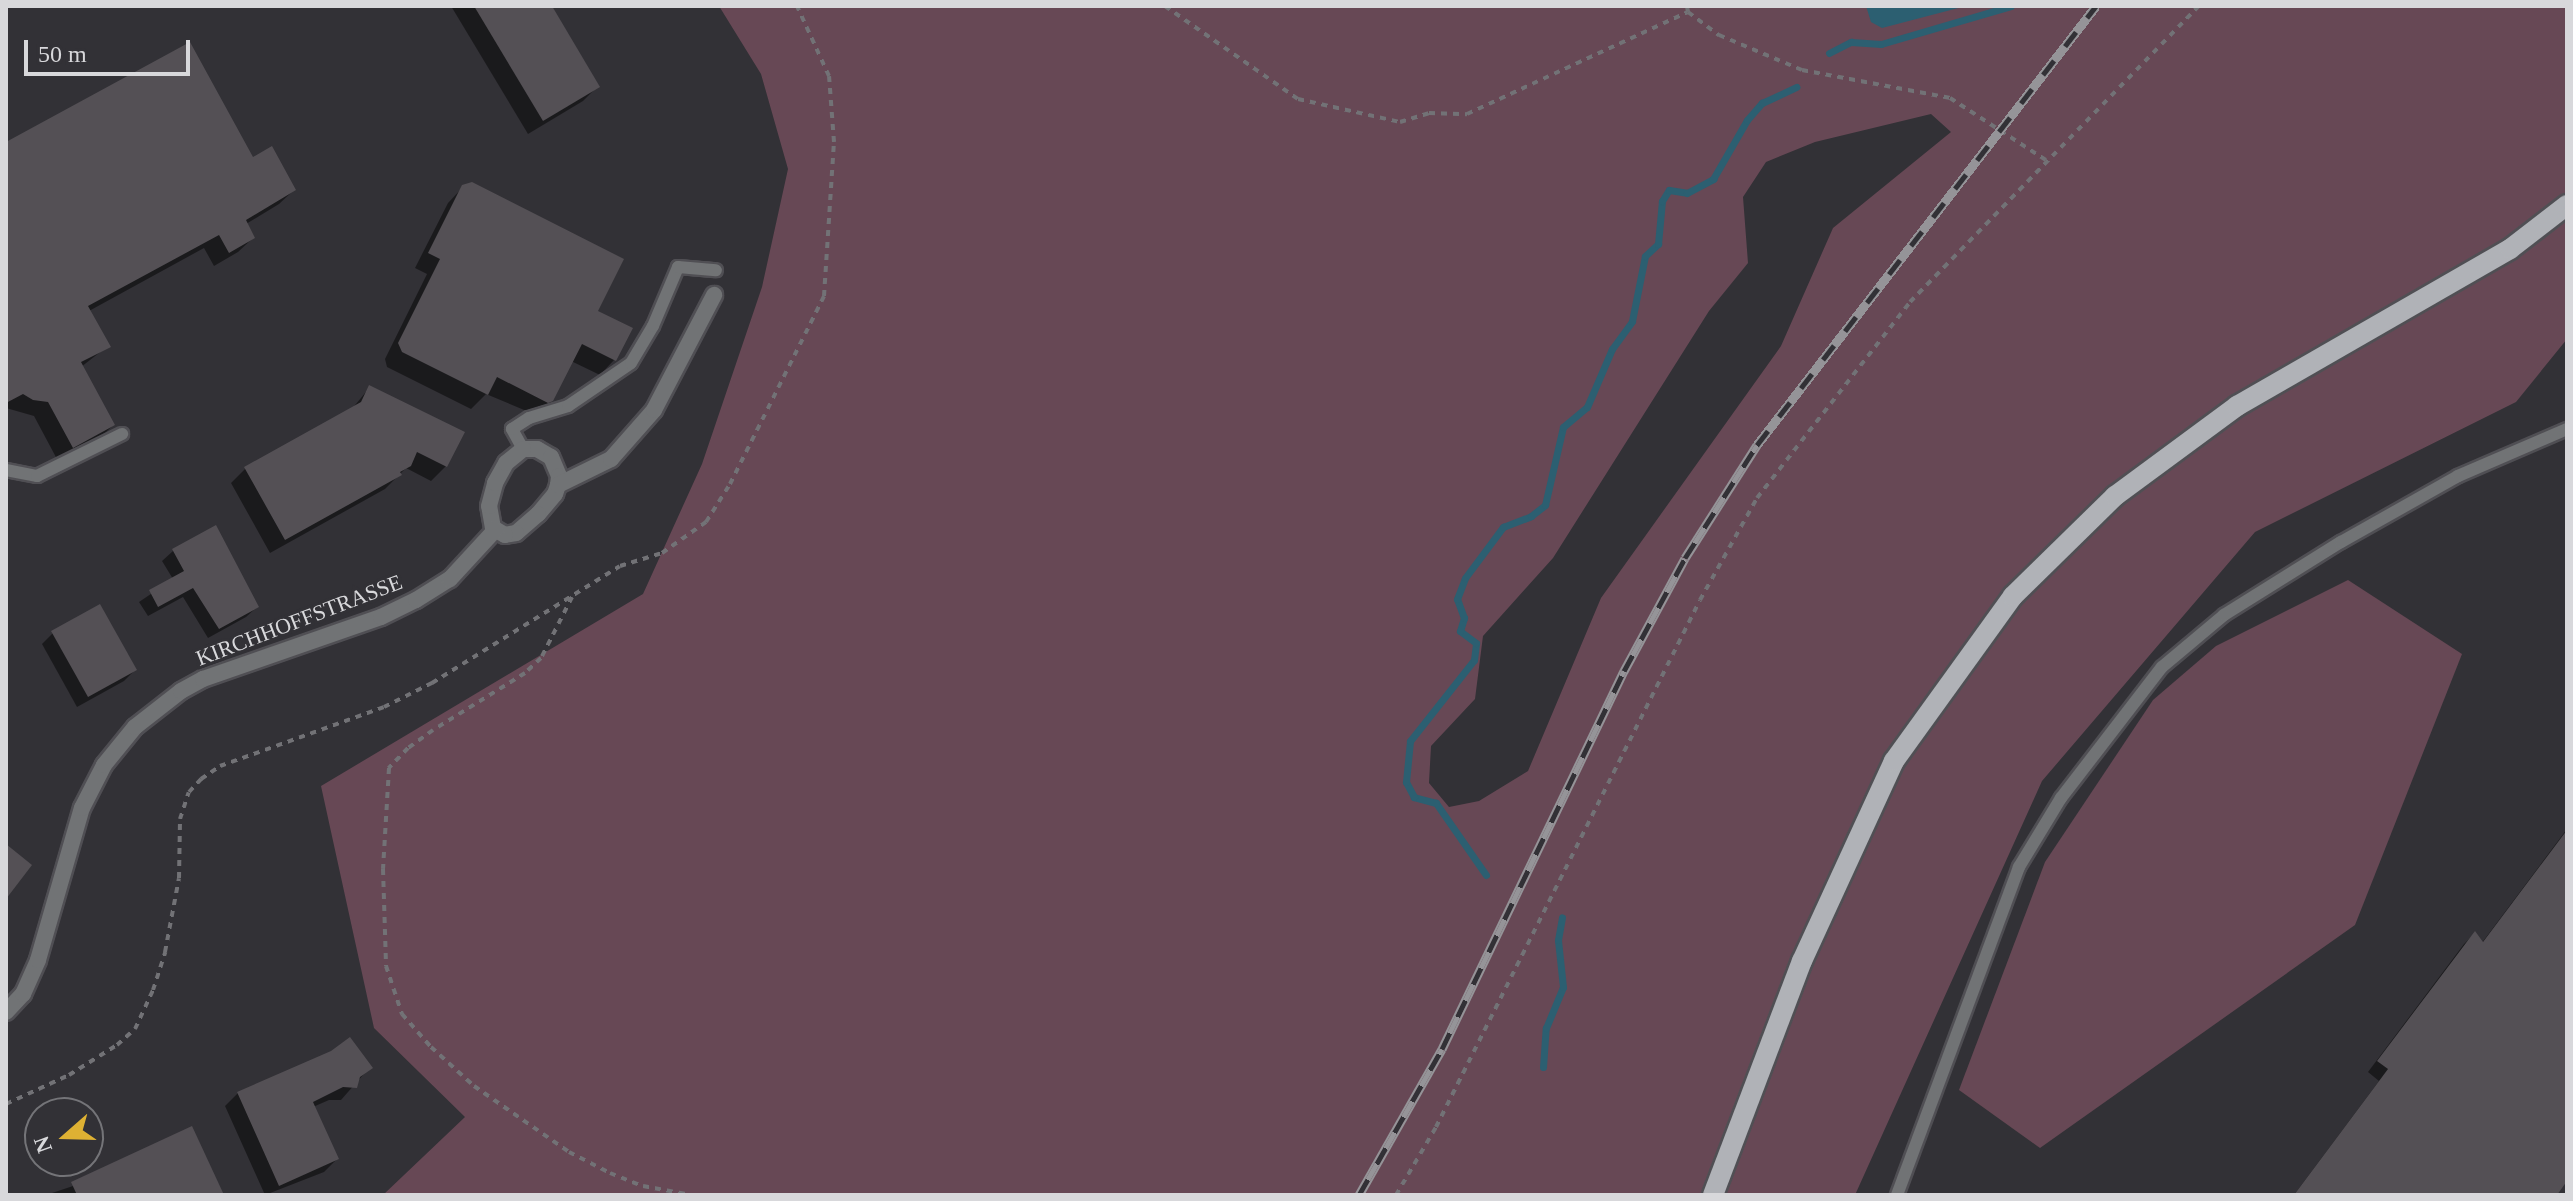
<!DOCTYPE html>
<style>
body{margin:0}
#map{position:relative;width:2573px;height:1201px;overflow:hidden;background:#323136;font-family:Georgia,serif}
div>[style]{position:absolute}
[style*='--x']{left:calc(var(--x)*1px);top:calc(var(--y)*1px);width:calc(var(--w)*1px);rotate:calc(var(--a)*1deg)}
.green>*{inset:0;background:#674855}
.water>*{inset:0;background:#2c5f71}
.shadow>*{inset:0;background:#0007}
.stream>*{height:7px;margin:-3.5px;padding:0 3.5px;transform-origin:3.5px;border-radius:3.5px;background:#2c5f71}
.building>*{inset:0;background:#545055}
.path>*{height:4px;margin-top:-2px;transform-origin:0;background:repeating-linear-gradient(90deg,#727276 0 6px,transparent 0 12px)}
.roads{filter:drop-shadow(2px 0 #504f54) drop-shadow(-2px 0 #504f54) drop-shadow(0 2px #504f54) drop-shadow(0 -2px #504f54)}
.service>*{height:12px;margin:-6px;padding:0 6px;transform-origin:6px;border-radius:6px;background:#717375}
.minor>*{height:16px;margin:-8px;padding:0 8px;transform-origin:8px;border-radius:8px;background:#717375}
.primary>*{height:20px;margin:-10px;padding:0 10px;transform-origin:10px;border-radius:10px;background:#b0b2b7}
.rail>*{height:9px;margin-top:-4.5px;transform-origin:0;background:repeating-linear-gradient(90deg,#323136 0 18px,#959498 0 36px);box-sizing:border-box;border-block:2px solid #959498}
span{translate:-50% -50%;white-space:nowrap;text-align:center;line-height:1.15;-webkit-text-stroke:6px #323136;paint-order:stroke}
.street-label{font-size:22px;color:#d8d8db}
.frame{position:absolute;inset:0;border:8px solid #d8d8db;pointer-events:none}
.north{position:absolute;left:24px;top:1097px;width:80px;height:80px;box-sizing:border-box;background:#323136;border:2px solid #747478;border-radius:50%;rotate:250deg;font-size:22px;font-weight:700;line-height:32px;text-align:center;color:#d8d8db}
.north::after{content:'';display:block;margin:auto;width:28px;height:36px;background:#deb133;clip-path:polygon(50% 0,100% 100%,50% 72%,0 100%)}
.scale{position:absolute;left:24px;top:40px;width:166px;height:36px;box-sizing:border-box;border:4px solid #d8d8db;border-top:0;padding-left:10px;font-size:24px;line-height:28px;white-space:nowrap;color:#d8d8db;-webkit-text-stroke:6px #323136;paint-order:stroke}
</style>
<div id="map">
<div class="green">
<i style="clip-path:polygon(evenodd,719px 6px,2567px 6px,2567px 339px,2516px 402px,2255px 532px,2042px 781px,1855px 1195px,383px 1195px,465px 1117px,374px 1028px,321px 786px,643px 594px,702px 464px,762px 287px,788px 169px,761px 74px,719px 6px,1931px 114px,1951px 132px,1833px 228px,1781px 346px,1601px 598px,1528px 771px,1479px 801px,1449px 807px,1429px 783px,1431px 746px,1475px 699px,1483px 636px,1553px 558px,1709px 311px,1748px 263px,1743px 197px,1766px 162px,1815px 142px,1931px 114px)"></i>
<i style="clip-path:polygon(2348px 580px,2462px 654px,2355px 925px,2040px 1148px,1959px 1090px,2045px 862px,2153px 700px,2216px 646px)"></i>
</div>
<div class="water">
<i style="clip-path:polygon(1866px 6px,1966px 6px,1882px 28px,1871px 22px)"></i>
</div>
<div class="shadow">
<i style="clip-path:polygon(451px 6px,550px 6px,598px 86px,583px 101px,528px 134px)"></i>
<i style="clip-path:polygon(6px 144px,252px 160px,294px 190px,279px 204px,246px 224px,253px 238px,238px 252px,214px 266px,204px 248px,89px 311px,108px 346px,81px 367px,113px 425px,98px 440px,58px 461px,34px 416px,6px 408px)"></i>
<i style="clip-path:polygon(463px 187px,596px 312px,614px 360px,600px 375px,571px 361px,551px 400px,536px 415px,486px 394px,471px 409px,387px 367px,385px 359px,427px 274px,415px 268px,448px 203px)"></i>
<i style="clip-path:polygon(370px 387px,446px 466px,431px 481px,406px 468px,385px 489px,270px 553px,231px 483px,246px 468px,351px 410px)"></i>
<i style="clip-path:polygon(215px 528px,257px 607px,246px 617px,208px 638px,183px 597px,148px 616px,139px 602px,173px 579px,162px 561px,173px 551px)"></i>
<i style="clip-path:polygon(53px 633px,135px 670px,124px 681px,77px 707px,42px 644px)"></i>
<i style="clip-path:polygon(2567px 829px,2567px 1178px,2554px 1195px,2294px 1195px,2379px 1081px,2368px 1072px,2464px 944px,2474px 934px,2481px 944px)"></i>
<i style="clip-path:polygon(370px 1067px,341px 1100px,329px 1100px,313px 1107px,337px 1159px,324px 1172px,265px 1195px,225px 1106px,238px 1093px)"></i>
<i style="clip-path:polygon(191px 1129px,222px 1195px,46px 1195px,73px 1186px)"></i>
</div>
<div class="stream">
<i style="--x:1829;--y:53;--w:25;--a:-27"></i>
<i style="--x:1851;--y:42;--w:30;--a:4"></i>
<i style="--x:1881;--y:44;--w:135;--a:-16.3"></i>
<i style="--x:1486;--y:875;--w:88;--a:-124.8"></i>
<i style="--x:1436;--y:803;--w:23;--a:-165"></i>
<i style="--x:1414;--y:797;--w:17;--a:-118"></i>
<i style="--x:1406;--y:782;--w:41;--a:-84.4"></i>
<i style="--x:1410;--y:741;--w:103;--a:-51.7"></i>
<i style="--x:1474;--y:660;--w:17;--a:-83"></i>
<i style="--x:1476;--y:643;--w:20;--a:-143"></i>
<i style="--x:1460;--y:631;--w:14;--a:-73"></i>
<i style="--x:1464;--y:618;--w:20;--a:-110"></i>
<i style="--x:1457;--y:599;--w:22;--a:-69"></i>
<i style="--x:1465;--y:578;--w:64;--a:-53.3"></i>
<i style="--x:1503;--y:527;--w:30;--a:-21"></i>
<i style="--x:1531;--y:516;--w:18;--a:-38"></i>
<i style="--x:1545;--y:505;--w:80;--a:-77"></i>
<i style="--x:1563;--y:427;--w:31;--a:-40"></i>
<i style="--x:1587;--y:407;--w:63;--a:-66.7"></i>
<i style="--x:1612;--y:349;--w:34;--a:-54"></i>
<i style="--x:1632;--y:321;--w:66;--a:-78.7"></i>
<i style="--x:1645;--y:256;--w:18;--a:-43"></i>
<i style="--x:1658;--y:244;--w:43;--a:-84.7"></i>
<i style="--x:1662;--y:201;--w:13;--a:-58"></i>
<i style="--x:1669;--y:190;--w:18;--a:9"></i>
<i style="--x:1687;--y:193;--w:30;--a:-28"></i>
<i style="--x:1713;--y:179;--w:68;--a:-60"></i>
<i style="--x:1747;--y:120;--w:23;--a:-49"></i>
<i style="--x:1762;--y:103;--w:38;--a:-25"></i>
<i style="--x:1543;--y:1067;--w:39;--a:-86"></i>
<i style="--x:1546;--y:1028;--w:44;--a:-67.5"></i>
<i style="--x:1563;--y:987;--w:47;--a:-96.1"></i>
<i style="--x:1558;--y:940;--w:23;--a:-80"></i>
</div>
<div class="building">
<i style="clip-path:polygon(474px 6px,552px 6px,600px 87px,543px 121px)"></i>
<i style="clip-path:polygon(190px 42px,253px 157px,272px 146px,296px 190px,246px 220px,255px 238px,229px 253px,219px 235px,88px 306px,111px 347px,81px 362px,115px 425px,73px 448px,48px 402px,33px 400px,23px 394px,6px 403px,6px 142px)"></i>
<i style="clip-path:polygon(472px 182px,624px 259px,598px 311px,633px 328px,616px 361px,582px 344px,553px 401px,548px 403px,497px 377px,488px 395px,402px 352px,398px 343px,440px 259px,428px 253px,462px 185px)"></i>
<i style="clip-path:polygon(369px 385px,465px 432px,447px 467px,417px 452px,411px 466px,400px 472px,402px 475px,285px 540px,244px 467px,361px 402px)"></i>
<i style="clip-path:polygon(216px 525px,259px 607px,219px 629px,193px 588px,158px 607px,149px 590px,184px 571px,172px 549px)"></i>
<i style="clip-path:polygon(100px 604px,137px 670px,88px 697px,51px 631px)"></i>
<i style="clip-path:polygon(2567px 830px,2567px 1181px,2557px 1195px,2294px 1195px,2388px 1069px,2377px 1061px,2475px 931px,2483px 942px)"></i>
<i style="clip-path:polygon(6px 844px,32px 865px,6px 899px)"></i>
<i style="clip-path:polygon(350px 1037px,373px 1068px,360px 1077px,357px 1088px,343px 1087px,313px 1102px,339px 1159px,279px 1186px,237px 1092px,331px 1051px)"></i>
<i style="clip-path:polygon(192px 1126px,224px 1195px,77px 1195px,71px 1182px)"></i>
</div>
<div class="path">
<i style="--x:1165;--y:6;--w:162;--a:35"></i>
<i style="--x:1298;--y:99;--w:105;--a:12.7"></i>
<i style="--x:1400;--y:122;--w:30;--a:-17"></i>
<i style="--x:1429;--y:113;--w:38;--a:2"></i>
<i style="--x:1467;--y:114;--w:243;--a:-24.8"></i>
<i style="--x:1687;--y:6;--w:6;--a:81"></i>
<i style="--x:1688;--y:12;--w:39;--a:37"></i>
<i style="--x:1719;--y:35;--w:90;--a:22.9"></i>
<i style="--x:1802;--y:70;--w:151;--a:10.7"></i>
<i style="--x:1950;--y:98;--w:114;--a:32.9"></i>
<i style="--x:572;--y:597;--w:68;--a:116.9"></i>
<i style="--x:541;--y:658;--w:22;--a:137"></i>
<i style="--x:525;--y:673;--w:108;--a:148.2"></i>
<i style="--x:433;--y:730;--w:31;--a:144"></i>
<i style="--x:408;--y:748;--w:28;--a:134"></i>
<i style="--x:389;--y:768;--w:101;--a:93.4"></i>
<i style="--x:383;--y:869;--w:97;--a:88.2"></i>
<i style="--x:386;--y:966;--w:51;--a:71.6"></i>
<i style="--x:402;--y:1014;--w:44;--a:48.7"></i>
<i style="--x:431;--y:1047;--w:58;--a:42.2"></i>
<i style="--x:474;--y:1086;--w:116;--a:34.8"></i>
<i style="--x:569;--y:1152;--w:46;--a:27.1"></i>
<i style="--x:610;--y:1173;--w:35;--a:22"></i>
<i style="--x:643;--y:1186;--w:49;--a:10.6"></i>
<i style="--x:6;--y:1104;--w:69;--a:-24.7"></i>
<i style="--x:69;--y:1075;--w:57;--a:-32"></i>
<i style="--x:117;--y:1045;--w:24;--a:-42"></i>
<i style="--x:135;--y:1029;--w:43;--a:-65.2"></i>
<i style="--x:153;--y:990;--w:40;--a:-72"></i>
<i style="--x:165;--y:952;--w:75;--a:-79.3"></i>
<i style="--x:179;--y:878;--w:59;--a:-89"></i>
<i style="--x:180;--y:819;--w:28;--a:-72"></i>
<i style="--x:189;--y:792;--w:18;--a:-47"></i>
<i style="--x:201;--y:779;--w:23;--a:-34"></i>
<i style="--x:220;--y:766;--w:174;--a:-19.8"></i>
<i style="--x:384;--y:707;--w:54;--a:-26.6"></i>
<i style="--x:432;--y:683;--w:221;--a:-31.9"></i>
<i style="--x:620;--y:566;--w:44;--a:-17.2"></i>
<i style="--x:662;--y:553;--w:54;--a:-35.2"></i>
<i style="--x:706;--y:522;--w:45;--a:-57.7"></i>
<i style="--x:730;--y:484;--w:210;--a:-63.4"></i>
<i style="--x:824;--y:296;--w:154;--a:-86.3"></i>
<i style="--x:834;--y:142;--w:66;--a:-94.3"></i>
<i style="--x:829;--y:76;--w:77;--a:-114.6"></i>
<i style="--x:761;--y:1195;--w:84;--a:0"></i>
<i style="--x:1396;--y:1195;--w:79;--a:-59.5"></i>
<i style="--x:1436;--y:1127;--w:589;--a:-63.39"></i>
<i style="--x:1700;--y:600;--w:117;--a:-60.8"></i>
<i style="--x:1757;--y:498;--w:249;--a:-52"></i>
<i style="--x:1910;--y:302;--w:414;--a:-45.7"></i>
</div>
<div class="roads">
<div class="service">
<i style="--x:523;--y:449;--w:23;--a:-119"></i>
<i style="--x:512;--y:429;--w:20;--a:-33"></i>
<i style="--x:529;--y:418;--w:41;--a:-17.1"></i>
<i style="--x:568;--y:406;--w:76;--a:-34.3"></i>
<i style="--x:631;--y:363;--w:43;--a:-59.3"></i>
<i style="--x:653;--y:326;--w:64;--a:-67"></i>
<i style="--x:678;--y:267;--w:38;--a:5"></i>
<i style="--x:6;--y:470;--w:32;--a:11"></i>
<i style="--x:37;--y:476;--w:95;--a:-26.3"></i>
<i style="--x:1897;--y:1195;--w:350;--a:-69.6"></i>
<i style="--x:2019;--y:867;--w:81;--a:-58.7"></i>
<i style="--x:2061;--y:798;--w:165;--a:-52.4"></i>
<i style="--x:2162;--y:667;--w:81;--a:-40"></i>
<i style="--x:2224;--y:615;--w:138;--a:-32"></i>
<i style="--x:2341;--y:542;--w:134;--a:-29.4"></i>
<i style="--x:2458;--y:476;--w:119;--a:-23.3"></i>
</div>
<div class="minor">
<i style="--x:523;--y:449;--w:14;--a:0"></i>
<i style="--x:537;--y:449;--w:16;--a:30"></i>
<i style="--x:551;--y:457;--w:21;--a:67"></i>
<i style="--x:559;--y:476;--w:9;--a:96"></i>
<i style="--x:558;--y:485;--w:9;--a:108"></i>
<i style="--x:555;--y:494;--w:26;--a:130"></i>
<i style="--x:538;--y:514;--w:29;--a:139"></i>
<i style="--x:516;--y:533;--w:11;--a:170"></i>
<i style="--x:505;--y:535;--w:14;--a:-150"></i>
<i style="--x:493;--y:528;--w:22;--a:-100"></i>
<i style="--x:489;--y:506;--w:24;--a:-75"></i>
<i style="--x:495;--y:483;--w:23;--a:-61"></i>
<i style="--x:506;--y:463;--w:22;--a:-39"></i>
<i style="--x:558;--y:485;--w:59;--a:-26.1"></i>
<i style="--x:611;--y:459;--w:65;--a:-48.7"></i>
<i style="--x:654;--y:410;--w:130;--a:-62.4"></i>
<i style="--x:6;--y:1012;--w:25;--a:-47"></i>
<i style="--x:23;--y:994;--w:37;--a:-66"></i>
<i style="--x:38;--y:960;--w:158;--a:-73.9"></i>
<i style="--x:82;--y:808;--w:48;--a:-62.9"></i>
<i style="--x:104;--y:765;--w:49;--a:-50.8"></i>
<i style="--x:135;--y:727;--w:58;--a:-38"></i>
<i style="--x:181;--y:691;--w:25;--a:-29"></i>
<i style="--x:203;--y:679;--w:188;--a:-19.2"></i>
<i style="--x:381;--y:617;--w:39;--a:-26"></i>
<i style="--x:416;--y:600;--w:40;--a:-32"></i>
<i style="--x:450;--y:579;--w:67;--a:-47.4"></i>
</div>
<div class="primary">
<i style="--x:1713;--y:1195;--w:250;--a:-69.2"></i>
<i style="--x:1802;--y:961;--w:220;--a:-65.3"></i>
<i style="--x:1894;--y:761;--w:203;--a:-54.2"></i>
<i style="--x:2013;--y:596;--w:143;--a:-44.4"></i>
<i style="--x:2115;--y:496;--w:152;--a:-36.4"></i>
<i style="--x:2237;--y:406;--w:315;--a:-29.9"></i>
<i style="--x:2510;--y:249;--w:72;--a:-37.7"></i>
</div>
</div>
<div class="rail">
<i style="--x:1359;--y:1195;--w:168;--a:-60.4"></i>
<i style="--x:1442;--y:1049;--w:420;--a:-64.3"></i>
<i style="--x:1624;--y:671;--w:128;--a:-61.6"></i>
<i style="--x:1685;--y:558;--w:134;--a:-57.5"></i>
<i style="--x:1757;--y:445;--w:555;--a:-52.32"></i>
</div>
<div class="street-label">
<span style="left:299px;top:620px;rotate:-21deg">KIRCHHOFFSTRASSE</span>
</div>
<div class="frame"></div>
<div class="north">N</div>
<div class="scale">50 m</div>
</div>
